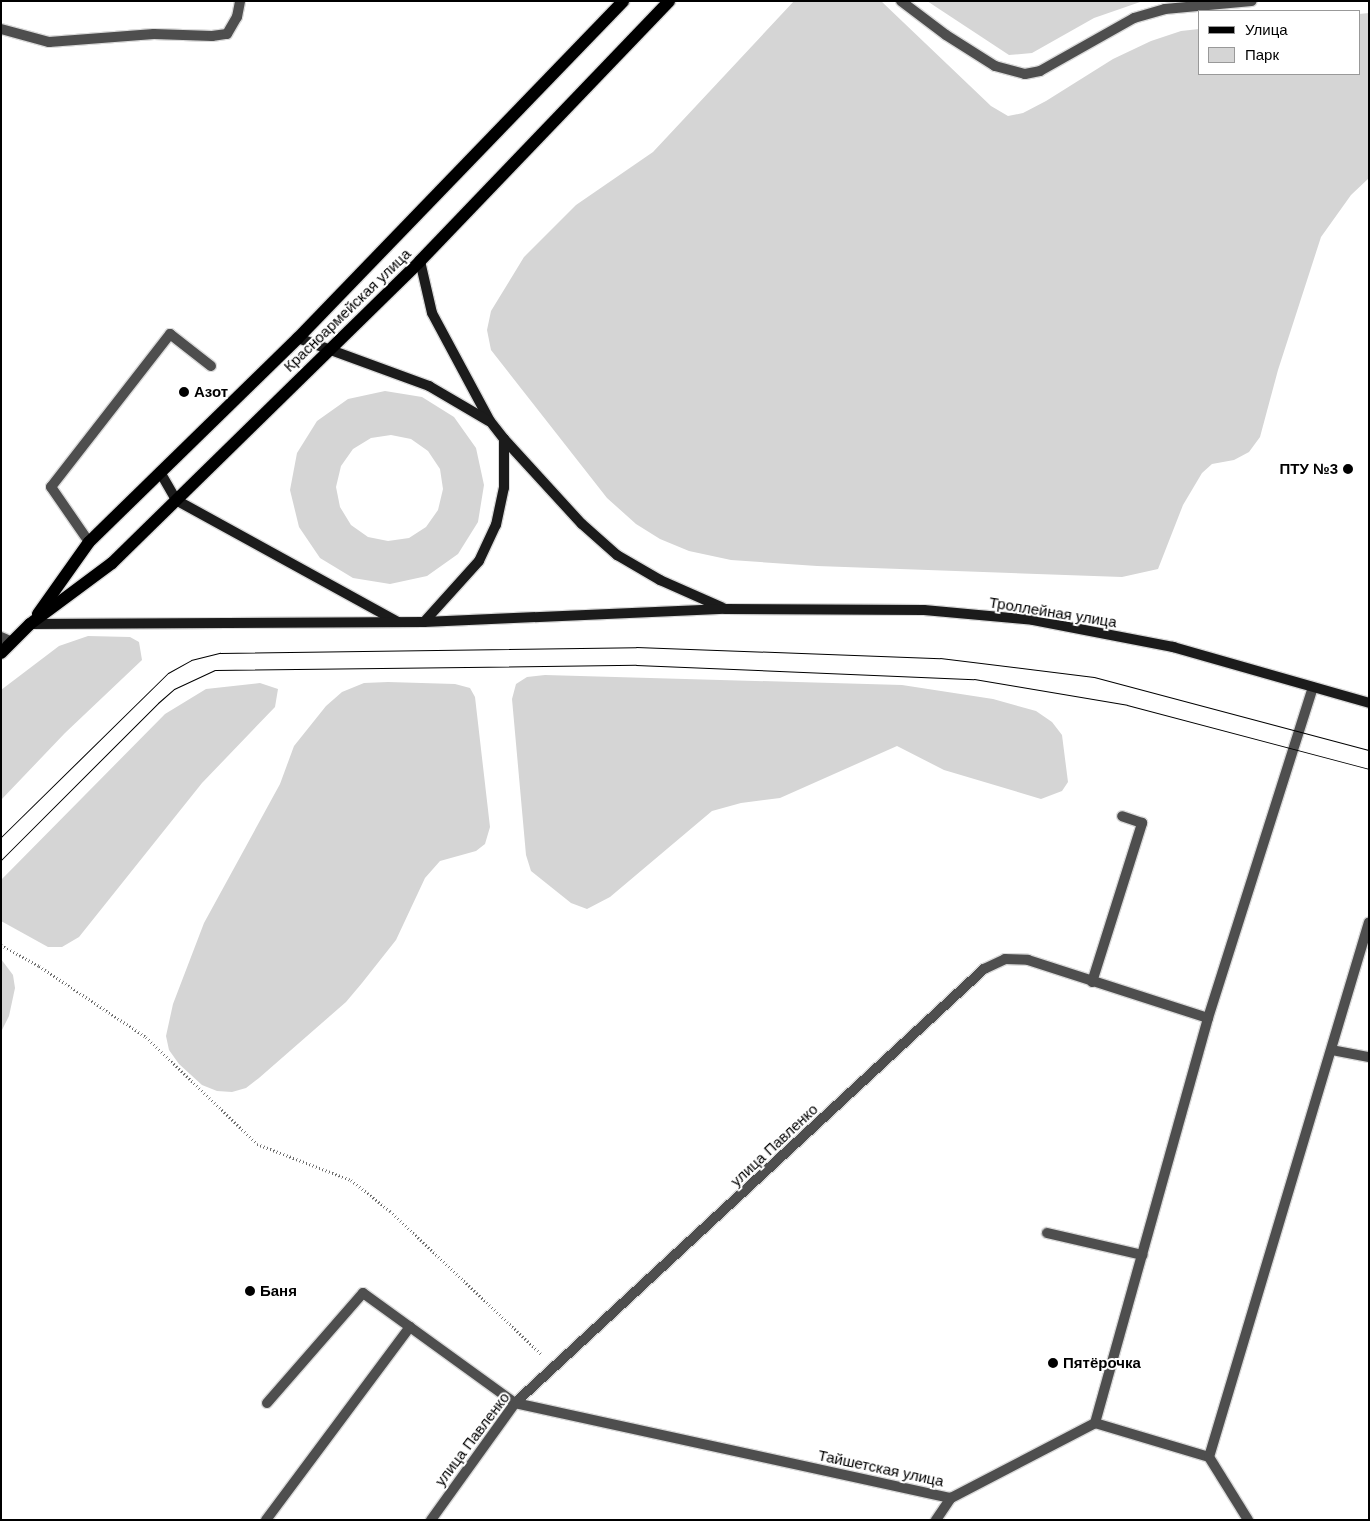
<!DOCTYPE html>
<meta charset="utf-8">
<style>
body{margin:0}
#map{position:relative;width:1370px;height:1521px;overflow:hidden;background:#fff;font-family:Helvetica,sans-serif}
div>[style]{position:absolute}
[style*='--x']{left:calc(var(--x)*1px);top:calc(var(--y)*1px);width:calc(var(--w)*1px);rotate:calc(var(--a)*1deg)}
.green>*{inset:0;background:#d5d5d5}
.path>*{height:3px;margin-top:-1.5px;transform-origin:0;background:repeating-linear-gradient(90deg,#707070 0 1px,transparent 0 3.5px)}
.roads{filter:drop-shadow(1px 0 #dbdbdb) drop-shadow(-1px 0 #dbdbdb) drop-shadow(0 1px #dbdbdb) drop-shadow(0 -1px #dbdbdb)}
.lane>*{height:10px;margin:-5px;padding:0 5px;transform-origin:5px;border-radius:5px;background:#4e4e4e}
.street>*{height:10px;margin:-5px;padding:0 5px;transform-origin:5px;border-radius:5px;background:#4e4e4e}
.secondary>*{height:10px;margin:-5px;padding:0 5px;transform-origin:5px;border-radius:5px;background:#1b1b1b}
.primary>*{height:12px;margin:-6px;padding:0 6px;transform-origin:6px;border-radius:6px;background:#000}
.tram>*{height:1px;margin:-0.5px;padding:0 0.5px;transform-origin:0.5px;border-radius:0.5px;background:#000}
.dots>*{width:14px;height:14px;translate:-50% -50%;box-sizing:border-box;border:2px solid #fff;border-radius:50%}
span{translate:-50% -50%;white-space:nowrap;text-align:center;line-height:1.15;-webkit-text-stroke:4px #fff;paint-order:stroke}
.street-label{font-size:15px;color:#000}
.poi-label{font-size:15px;color:#000;font-weight:700}
.left{translate:0 -50%;text-align:left}
.right{translate:-100% -50%;text-align:right}
.frame{position:absolute;inset:0;border:2px solid #000;pointer-events:none}
.legend{position:absolute;left:1198px;top:10px;width:162px;height:65px;box-sizing:border-box;background:#fff;border:1px solid #999;margin:0;padding:6px 9px;list-style:none;font-size:15px;color:#000}
.legend li{display:flex;align-items:center;gap:10px;height:25px}
.legend b{width:25px;border:1px solid #999}
</style>
<div id="map">
<div class="green">
<i style="clip-path:polygon(794px 1px,881px 1px,991px 106px,1008px 116px,1023px 113px,1046px 101px,1113px 59px,1151px 41px,1181px 31px,1199px 29px,1199px 74px,1359px 74px,1359px 14px,1369px 13px,1369px 178px,1351px 195px,1321px 237px,1278px 370px,1260px 437px,1249px 452px,1234px 460px,1212px 464px,1202px 473px,1183px 505px,1158px 569px,1122px 577px,817px 566px,731px 560px,689px 551px,660px 539px,636px 524px,607px 498px,491px 350px,487px 330px,491px 311px,524px 257px,576px 205px,653px 152px)"></i>
<i style="clip-path:polygon(927px 1px,1143px 1px,1094px 18px,1032px 53px,1009px 55px)"></i>
<i style="clip-path:polygon(evenodd,385px 391px,422px 397px,454px 417px,476px 448px,484px 485px,478px 522px,458px 554px,427px 576px,390px 584px,353px 578px,320px 558px,299px 527px,290px 490px,297px 453px,317px 421px,348px 399px,385px 391px,391px 435px,411px 439px,428px 451px,440px 469px,443px 489px,438px 510px,426px 527px,409px 538px,388px 541px,368px 537px,351px 525px,340px 507px,336px 487px,341px 466px,353px 449px,371px 438px,391px 435px)"></i>
<i style="clip-path:polygon(88px 636px,130px 637px,139px 642px,142px 660px,65px 733px,1px 800px,1px 690px,59px 646px)"></i>
<i style="clip-path:polygon(545px 675px,902px 685px,993px 699px,1036px 711px,1052px 722px,1062px 735px,1068px 782px,1062px 791px,1041px 799px,944px 770px,897px 746px,780px 798px,741px 803px,712px 811px,610px 897px,587px 909px,571px 903px,531px 871px,526px 855px,512px 699px,516px 684px,527px 677px)"></i>
<i style="clip-path:polygon(388px 682px,455px 684px,470px 688px,475px 697px,490px 827px,485px 844px,476px 851px,440px 861px,425px 878px,396px 940px,362px 983px,346px 1002px,259px 1078px,246px 1088px,232px 1092px,217px 1091px,202px 1085px,179px 1064px,169px 1050px,166px 1036px,173px 1004px,204px 923px,280px 784px,294px 746px,326px 706px,342px 692px,364px 683px)"></i>
<i style="clip-path:polygon(260px 683px,278px 689px,275px 707px,202px 783px,79px 937px,62px 947px,48px 947px,1px 921px,1px 880px,165px 714px,206px 689px)"></i>
<i style="clip-path:polygon(1px 959px,13px 975px,15px 988px,9px 1016px,1px 1032px)"></i>
</div>
<div class="path">
<i style="--x:1;--y:945;--w:43;--a:28.9"></i>
<i style="--x:39;--y:966;--w:128;--a:33.6"></i>
<i style="--x:146;--y:1037;--w:154;--a:43.9"></i>
<i style="--x:257;--y:1144;--w:101;--a:21"></i>
<i style="--x:351;--y:1180;--w:50;--a:38.5"></i>
<i style="--x:390;--y:1211;--w:208;--a:43.4"></i>
</div>
<div class="roads">
<div class="lane">
<i style="--x:901;--y:1;--w:56;--a:37.1"></i>
<i style="--x:946;--y:35;--w:58;--a:32.3"></i>
<i style="--x:995;--y:66;--w:31;--a:15"></i>
<i style="--x:1025;--y:74;--w:15;--a:-11"></i>
<i style="--x:1040;--y:71;--w:108;--a:-29.4"></i>
<i style="--x:1134;--y:18;--w:32;--a:-16"></i>
<i style="--x:1165;--y:9;--w:87;--a:-5.3"></i>
<i style="--x:1;--y:29;--w:50;--a:15.2"></i>
<i style="--x:49;--y:42;--w:105;--a:-4.4"></i>
<i style="--x:154;--y:34;--w:58;--a:2"></i>
<i style="--x:212;--y:36;--w:15;--a:-8"></i>
<i style="--x:227;--y:34;--w:20;--a:-60"></i>
<i style="--x:237;--y:17;--w:16;--a:-79"></i>
<i style="--x:89;--y:542;--w:67;--a:-124.6"></i>
<i style="--x:51;--y:487;--w:194;--a:-52.1"></i>
<i style="--x:170;--y:334;--w:52;--a:38"></i>
<i style="--x:1;--y:637;--w:12;--a:24"></i>
<i style="--x:1092;--y:982;--w:167;--a:-72.5"></i>
<i style="--x:1142;--y:823;--w:21;--a:-161"></i>
<i style="--x:1332;--y:1050;--w:38;--a:11"></i>
<i style="--x:1047;--y:1233;--w:98;--a:13"></i>
<i style="--x:267;--y:1403;--w:146;--a:-48.9"></i>
<i style="--x:363;--y:1293;--w:188;--a:35.9"></i>
<i style="--x:266;--y:1520;--w:241;--a:-53.3"></i>
</div>
<div class="street">
<i style="--x:515;--y:1403;--w:446;--a:12.3"></i>
<i style="--x:951;--y:1498;--w:162;--a:-27.5"></i>
<i style="--x:1095;--y:1423;--w:119;--a:16.6"></i>
<i style="--x:1209;--y:1457;--w:74;--a:58.2"></i>
<i style="--x:1095;--y:1423;--w:420;--a:-74.4"></i>
<i style="--x:1208;--y:1018;--w:347;--a:-72.4"></i>
<i style="--x:1209;--y:1457;--w:558;--a:-73.35"></i>
<i style="--x:431;--y:1520;--w:144;--a:-54.3"></i>
<i style="--x:515;--y:1403;--w:639;--a:-42.78"></i>
<i style="--x:984;--y:969;--w:23;--a:-25"></i>
<i style="--x:1005;--y:959;--w:23;--a:2"></i>
<i style="--x:1028;--y:960;--w:189;--a:17.9"></i>
<i style="--x:936;--y:1520;--w:27;--a:-56"></i>
</div>
<div class="secondary">
<i style="--x:420;--y:261;--w:53;--a:77"></i>
<i style="--x:432;--y:313;--w:123;--a:61.8"></i>
<i style="--x:490;--y:421;--w:23;--a:52"></i>
<i style="--x:504;--y:439;--w:115;--a:47.5"></i>
<i style="--x:582;--y:524;--w:47;--a:41.5"></i>
<i style="--x:617;--y:555;--w:50;--a:30.2"></i>
<i style="--x:660;--y:580;--w:67;--a:23.9"></i>
<i style="--x:298;--y:338;--w:140;--a:20.1"></i>
<i style="--x:429;--y:386;--w:69;--a:30.3"></i>
<i style="--x:160;--y:472;--w:32;--a:60"></i>
<i style="--x:176;--y:500;--w:253;--a:28.8"></i>
<i style="--x:424;--y:622;--w:82;--a:-48"></i>
<i style="--x:479;--y:561;--w:40;--a:-65"></i>
<i style="--x:496;--y:525;--w:38;--a:-78"></i>
<i style="--x:504;--y:488;--w:49;--a:-90"></i>
<i style="--x:30;--y:624;--w:394;--a:-0.3"></i>
<i style="--x:424;--y:622;--w:301;--a:-2.5"></i>
<i style="--x:725;--y:609;--w:199;--a:0.3"></i>
<i style="--x:924;--y:610;--w:109;--a:5.2"></i>
<i style="--x:1033;--y:620;--w:143;--a:10.9"></i>
<i style="--x:1173;--y:647;--w:204;--a:15.9"></i>
</div>
<div class="primary">
<i style="--x:38;--y:614;--w:88;--a:-54.7"></i>
<i style="--x:89;--y:542;--w:292;--a:-44.3"></i>
<i style="--x:298;--y:338;--w:468;--a:-46"></i>
<i style="--x:1;--y:653;--w:41;--a:-45"></i>
<i style="--x:30;--y:624;--w:102;--a:-36.6"></i>
<i style="--x:112;--y:563;--w:431;--a:-44.4"></i>
<i style="--x:420;--y:261;--w:360;--a:-46.2"></i>
</div>
</div>
<div class="tram">
<i style="--x:1;--y:837;--w:234;--a:-44.5"></i>
<i style="--x:168;--y:673;--w:26;--a:-29"></i>
<i style="--x:191;--y:660;--w:30;--a:-14"></i>
<i style="--x:220;--y:653;--w:416;--a:-0.8"></i>
<i style="--x:636;--y:647;--w:304;--a:2.1"></i>
<i style="--x:940;--y:658;--w:155;--a:7"></i>
<i style="--x:1094;--y:677;--w:285;--a:14.9"></i>
<i style="--x:1;--y:860;--w:222;--a:-45"></i>
<i style="--x:158;--y:703;--w:21;--a:-41"></i>
<i style="--x:174;--y:689;--w:45;--a:-24.9"></i>
<i style="--x:215;--y:670;--w:421;--a:-0.7"></i>
<i style="--x:636;--y:665;--w:338;--a:2.4"></i>
<i style="--x:974;--y:679;--w:155;--a:9.6"></i>
<i style="--x:1127;--y:705;--w:250;--a:14.8"></i>
</div>
<div class="dots">
<i style="left:184px;top:392px;background:#000"></i>
<i style="left:1348px;top:469px;background:#000"></i>
<i style="left:250px;top:1291px;background:#000"></i>
<i style="left:1053px;top:1363px;background:#000"></i>
</div>
<div class="street-label">
<span style="left:347px;top:310px;rotate:-44deg">Красноармейская улица</span>
<span style="left:1053px;top:612px;rotate:9deg">Троллейная улица</span>
<span style="left:774px;top:1145px;rotate:-43deg">улица Павленко</span>
<span style="left:472px;top:1439px;rotate:-53deg">улица Павленко</span>
<span style="left:881px;top:1468px;rotate:12deg">Тайшетская улица</span>
</div>
<div class="poi-label">
<span class="left" style="left:194px;top:392px">Азот</span>
<span class="right" style="left:1338px;top:469px">ПТУ №3</span>
<span class="left" style="left:260px;top:1291px">Баня</span>
<span class="left" style="left:1063px;top:1363px">Пятёрочка</span>
</div>
<div class="frame"></div>
<ul class="legend">
<li><b style="height:6px;background:#000"></b>Улица</li>
<li><b style="height:14px;background:#d5d5d5"></b>Парк</li>
</ul>
</div>
